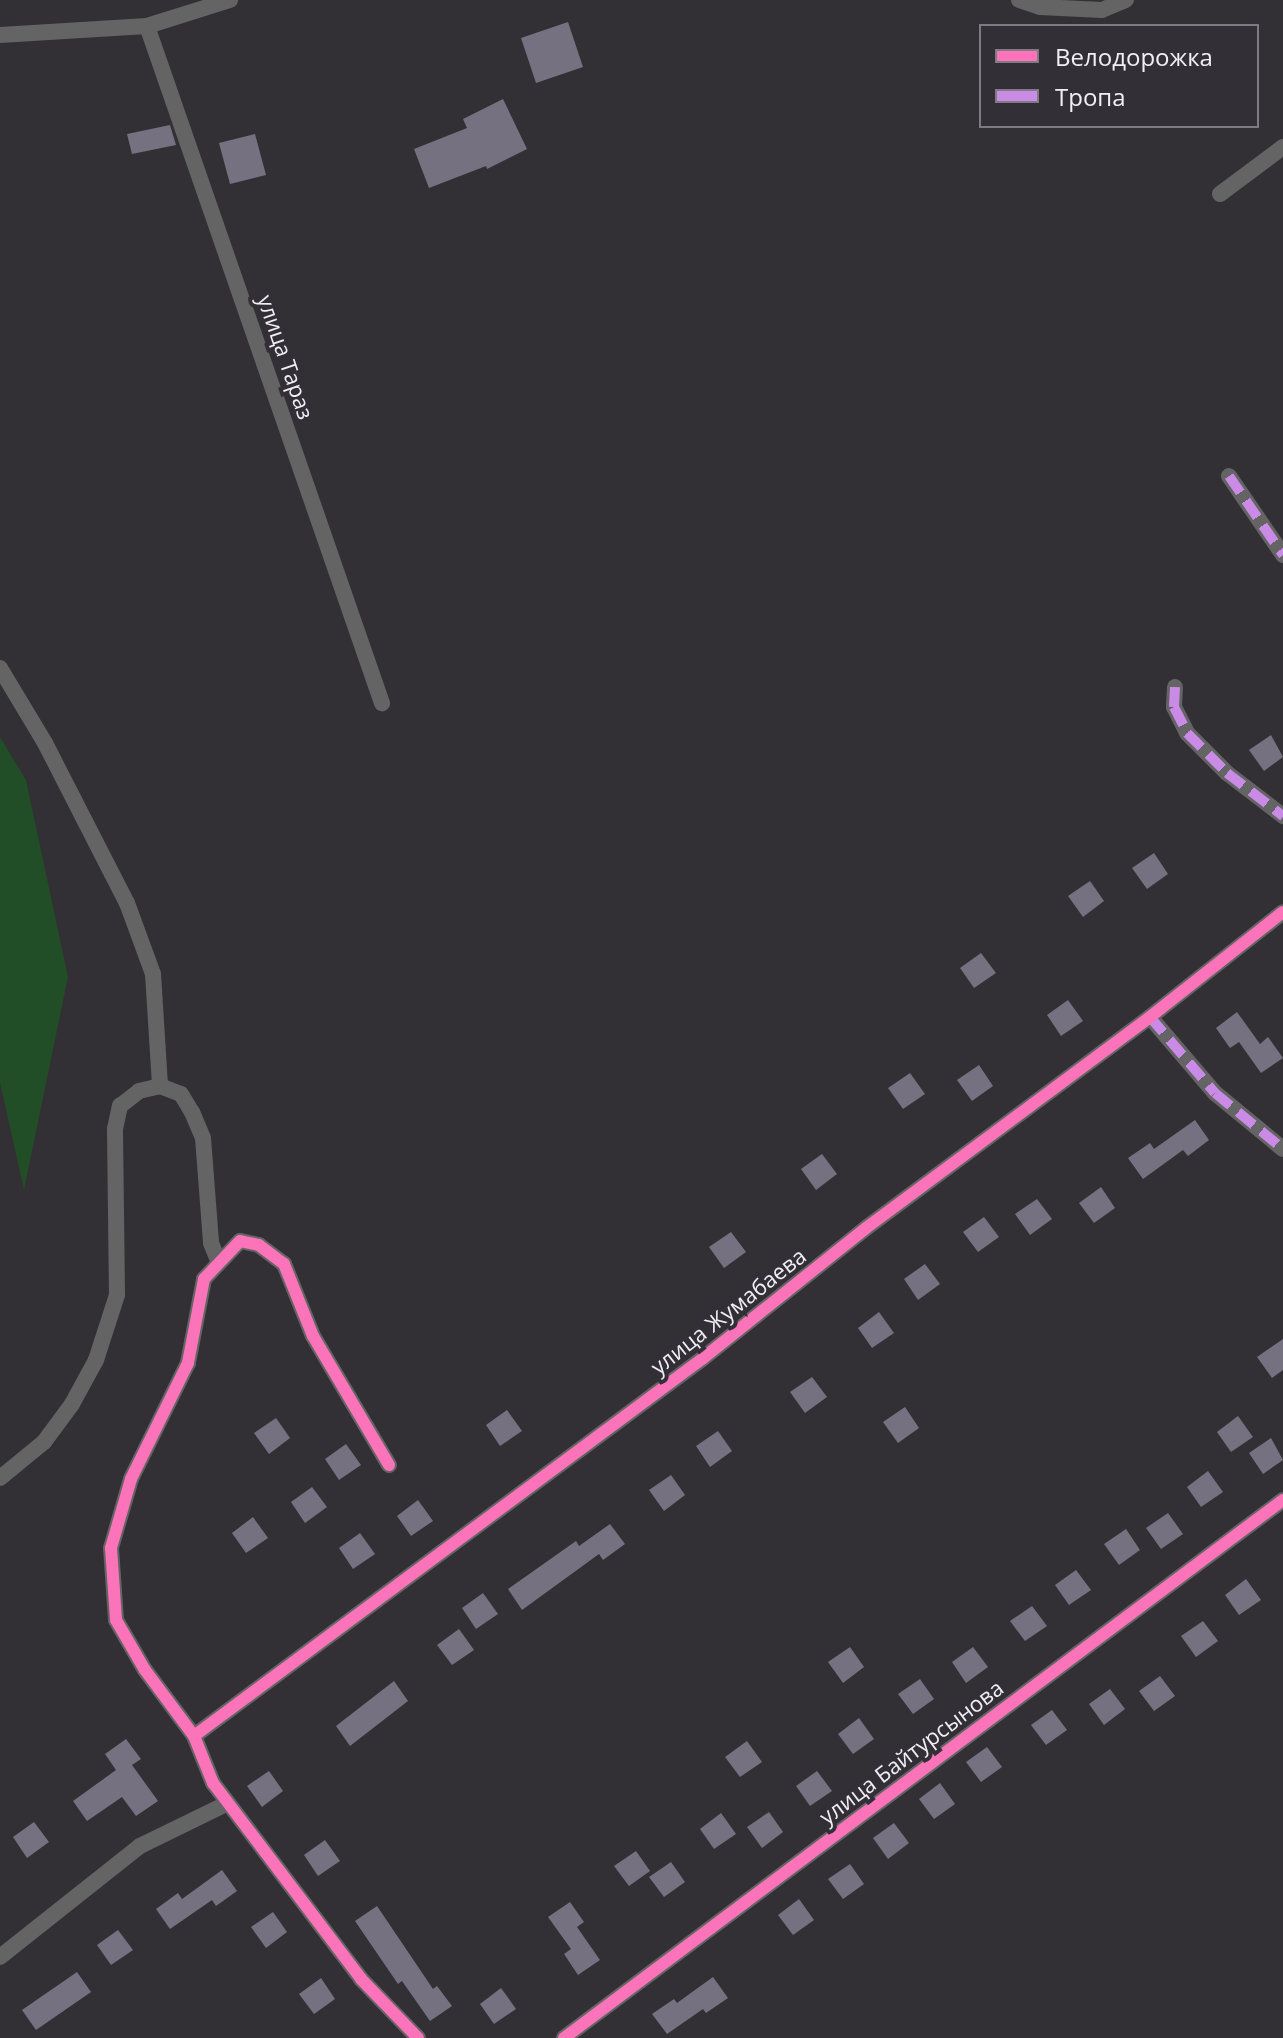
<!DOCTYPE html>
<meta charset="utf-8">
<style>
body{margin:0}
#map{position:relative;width:1283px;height:2038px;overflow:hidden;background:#323035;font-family:"Open Sans",sans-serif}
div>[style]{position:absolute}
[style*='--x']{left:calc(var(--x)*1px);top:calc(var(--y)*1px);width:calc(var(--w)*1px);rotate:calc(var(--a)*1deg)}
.green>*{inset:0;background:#214d27}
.building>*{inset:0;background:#767180}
.minor>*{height:16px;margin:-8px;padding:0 8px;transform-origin:8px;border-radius:8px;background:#646464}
.quiet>*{height:10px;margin-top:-5px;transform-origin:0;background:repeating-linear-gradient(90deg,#ca8be6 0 20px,transparent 0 30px)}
.cycleway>*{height:12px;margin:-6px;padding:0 6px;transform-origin:6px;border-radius:6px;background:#fb73b8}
span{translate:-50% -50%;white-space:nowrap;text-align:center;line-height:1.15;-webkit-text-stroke:8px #322f36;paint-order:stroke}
.street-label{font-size:22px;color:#f1eff3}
.legend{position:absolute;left:979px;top:24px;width:280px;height:104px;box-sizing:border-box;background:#322f36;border:2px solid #7e7c82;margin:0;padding:10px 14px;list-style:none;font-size:24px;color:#f1eff3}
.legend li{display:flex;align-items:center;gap:16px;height:40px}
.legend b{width:40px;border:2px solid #7e7c82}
</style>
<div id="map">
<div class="green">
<i style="clip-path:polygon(0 737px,26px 780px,68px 977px,24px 1190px,0 1083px)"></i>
</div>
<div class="building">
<i style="clip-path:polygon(568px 22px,583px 67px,536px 83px,521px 38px)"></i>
<i style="clip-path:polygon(503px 99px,527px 149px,487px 169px,486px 166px,429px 188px,414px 149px,467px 128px,463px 119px)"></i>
<i style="clip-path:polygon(170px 125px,176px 145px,132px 154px,127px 134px)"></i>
<i style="clip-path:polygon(255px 134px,266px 175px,230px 184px,219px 143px)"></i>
<i style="clip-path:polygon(1271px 735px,1283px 757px,1264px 771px,1249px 750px)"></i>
<i style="clip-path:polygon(1154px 853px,1168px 874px,1147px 889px,1132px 868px)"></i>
<i style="clip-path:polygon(1090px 881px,1104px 901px,1083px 917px,1068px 896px)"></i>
<i style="clip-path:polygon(981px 953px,996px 973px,974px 988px,960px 968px)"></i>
<i style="clip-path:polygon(1068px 1000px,1083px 1021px,1061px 1036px,1047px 1015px)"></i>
<i style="clip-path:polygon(1237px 1012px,1260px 1044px,1268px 1037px,1283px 1058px,1261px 1073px,1239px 1042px,1230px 1048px,1216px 1028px)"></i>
<i style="clip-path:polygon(979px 1065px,993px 1086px,972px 1101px,957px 1080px)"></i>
<i style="clip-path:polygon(910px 1073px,925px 1094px,903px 1109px,888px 1088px)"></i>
<i style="clip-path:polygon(1195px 1120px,1209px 1140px,1188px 1156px,1183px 1150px,1143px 1179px,1128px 1158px,1150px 1143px,1154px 1149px)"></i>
<i style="clip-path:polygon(822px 1154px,837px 1174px,816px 1190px,801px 1169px)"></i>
<i style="clip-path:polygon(1101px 1187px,1115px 1208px,1094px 1223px,1079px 1203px)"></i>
<i style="clip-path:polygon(1037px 1199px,1052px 1219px,1030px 1235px,1015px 1214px)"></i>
<i style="clip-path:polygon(984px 1217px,999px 1237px,978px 1252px,963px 1232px)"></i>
<i style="clip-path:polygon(731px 1232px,746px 1252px,724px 1268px,709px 1247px)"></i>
<i style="clip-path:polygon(925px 1264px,940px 1284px,918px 1300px,904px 1279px)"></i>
<i style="clip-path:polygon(879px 1312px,894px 1333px,872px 1348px,858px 1328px)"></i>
<i style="clip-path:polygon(1283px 1339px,1283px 1370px,1272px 1378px,1257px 1357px)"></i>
<i style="clip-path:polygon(812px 1377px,827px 1397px,805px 1413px,790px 1392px)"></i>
<i style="clip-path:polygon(905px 1407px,919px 1428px,898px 1443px,883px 1422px)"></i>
<i style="clip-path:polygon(507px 1410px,522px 1431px,500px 1446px,486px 1425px)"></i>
<i style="clip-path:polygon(1238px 1416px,1253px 1437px,1231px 1452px,1217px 1432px)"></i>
<i style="clip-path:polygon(276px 1418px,290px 1438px,269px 1454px,254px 1433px)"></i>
<i style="clip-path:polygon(718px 1431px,732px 1451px,710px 1467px,696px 1446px)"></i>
<i style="clip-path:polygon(1271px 1438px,1283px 1460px,1263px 1474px,1249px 1453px)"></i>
<i style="clip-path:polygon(346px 1444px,361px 1465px,339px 1480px,325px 1459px)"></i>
<i style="clip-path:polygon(1208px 1471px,1223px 1492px,1201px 1507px,1187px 1487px)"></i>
<i style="clip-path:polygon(671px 1475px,685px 1495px,664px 1511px,649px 1490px)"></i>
<i style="clip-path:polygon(312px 1487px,327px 1507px,305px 1523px,291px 1502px)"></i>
<i style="clip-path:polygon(418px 1500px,433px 1521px,411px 1536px,397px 1516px)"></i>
<i style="clip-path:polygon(1168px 1513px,1183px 1534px,1161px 1549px,1146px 1528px)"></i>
<i style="clip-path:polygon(253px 1517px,268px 1538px,246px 1553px,232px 1533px)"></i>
<i style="clip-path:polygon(610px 1524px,625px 1544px,603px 1560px,599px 1554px,522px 1610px,508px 1589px,576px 1541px,579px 1546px)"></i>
<i style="clip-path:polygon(1126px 1529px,1140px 1550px,1119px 1565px,1104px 1544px)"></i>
<i style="clip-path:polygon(360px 1533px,375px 1554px,353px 1569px,339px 1548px)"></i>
<i style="clip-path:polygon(1076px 1570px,1091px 1590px,1069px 1605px,1055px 1585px)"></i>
<i style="clip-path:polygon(1246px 1579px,1261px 1600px,1239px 1615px,1225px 1595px)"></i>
<i style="clip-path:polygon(483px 1593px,498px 1614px,476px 1629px,462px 1608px)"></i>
<i style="clip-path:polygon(1032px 1606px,1047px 1626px,1025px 1641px,1010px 1621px)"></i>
<i style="clip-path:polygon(1203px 1621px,1218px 1641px,1196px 1657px,1181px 1636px)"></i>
<i style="clip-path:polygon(459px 1629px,474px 1650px,452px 1665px,437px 1645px)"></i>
<i style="clip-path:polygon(850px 1647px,864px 1667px,843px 1683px,828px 1662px)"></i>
<i style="clip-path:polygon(973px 1647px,988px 1667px,966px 1683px,952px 1662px)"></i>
<i style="clip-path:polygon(1160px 1676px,1175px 1696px,1154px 1711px,1139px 1691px)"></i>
<i style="clip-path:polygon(920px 1679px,934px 1699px,913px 1714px,898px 1694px)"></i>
<i style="clip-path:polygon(394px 1681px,408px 1701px,350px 1746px,336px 1726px)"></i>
<i style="clip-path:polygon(1110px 1689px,1125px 1709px,1104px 1725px,1089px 1704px)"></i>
<i style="clip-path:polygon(1052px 1710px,1067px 1730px,1046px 1745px,1031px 1725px)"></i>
<i style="clip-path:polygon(859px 1718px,874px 1739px,853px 1754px,838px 1734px)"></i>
<i style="clip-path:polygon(126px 1739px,141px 1759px,132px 1765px,158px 1801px,136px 1816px,122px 1797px,87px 1821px,73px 1801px,116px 1770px,105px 1754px)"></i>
<i style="clip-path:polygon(747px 1741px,762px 1762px,740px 1777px,725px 1757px)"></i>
<i style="clip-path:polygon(987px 1747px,1002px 1767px,981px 1782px,966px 1762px)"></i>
<i style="clip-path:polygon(269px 1771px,283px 1791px,262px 1807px,247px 1786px)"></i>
<i style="clip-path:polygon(817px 1771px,832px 1791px,810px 1806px,796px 1786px)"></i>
<i style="clip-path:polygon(940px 1783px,955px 1804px,934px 1819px,919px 1799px)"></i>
<i style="clip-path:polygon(769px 1812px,783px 1832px,762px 1848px,747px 1827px)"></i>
<i style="clip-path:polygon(721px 1813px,736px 1834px,714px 1849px,700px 1829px)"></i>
<i style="clip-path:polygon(34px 1822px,49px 1842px,27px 1858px,13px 1837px)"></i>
<i style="clip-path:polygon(894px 1823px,909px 1843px,888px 1859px,873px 1838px)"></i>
<i style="clip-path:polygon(325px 1840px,340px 1861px,318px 1876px,304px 1855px)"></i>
<i style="clip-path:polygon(636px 1851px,650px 1871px,629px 1886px,614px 1866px)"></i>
<i style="clip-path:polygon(671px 1862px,685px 1882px,664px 1897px,649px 1877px)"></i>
<i style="clip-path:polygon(850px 1864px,864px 1884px,843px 1899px,828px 1879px)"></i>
<i style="clip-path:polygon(222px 1870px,237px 1891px,216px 1906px,212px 1900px,170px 1929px,156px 1909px,178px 1893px,182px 1899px)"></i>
<i style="clip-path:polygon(799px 1899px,814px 1920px,793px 1935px,778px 1915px)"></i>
<i style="clip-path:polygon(570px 1902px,584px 1922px,577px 1927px,600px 1960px,578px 1975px,564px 1954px,571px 1949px,548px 1917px)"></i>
<i style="clip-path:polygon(377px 1906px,433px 1989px,437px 1986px,452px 2006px,430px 2021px,402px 1981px,398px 1984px,355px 1921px)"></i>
<i style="clip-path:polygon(273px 1912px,287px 1932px,266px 1948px,251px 1927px)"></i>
<i style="clip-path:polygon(118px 1930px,133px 1950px,111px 1965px,97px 1945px)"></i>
<i style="clip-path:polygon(77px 1972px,91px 1992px,36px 2030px,22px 2010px)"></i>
<i style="clip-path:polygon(713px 1977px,728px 1998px,706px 2013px,703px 2009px,667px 2034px,652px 2014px,674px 1999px,677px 2003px)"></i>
<i style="clip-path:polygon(321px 1978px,335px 1999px,314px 2014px,299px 1994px)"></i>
<i style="clip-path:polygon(501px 1988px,516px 2009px,494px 2024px,480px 2004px)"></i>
</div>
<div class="minor">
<i style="--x:1019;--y:0;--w:22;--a:18"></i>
<i style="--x:1040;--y:7;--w:62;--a:2.8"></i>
<i style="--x:1102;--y:10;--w:26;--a:-23"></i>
<i style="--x:147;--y:26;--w:717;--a:70.86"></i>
<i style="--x:0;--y:35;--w:147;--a:-3.5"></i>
<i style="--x:147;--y:26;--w:87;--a:-17.4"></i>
<i style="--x:1220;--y:194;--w:79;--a:-36.7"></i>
<i style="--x:1229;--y:476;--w:96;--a:55.6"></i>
<i style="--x:0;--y:668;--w:87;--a:59"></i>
<i style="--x:45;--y:743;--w:180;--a:62.9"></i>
<i style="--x:127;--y:903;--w:76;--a:69.9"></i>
<i style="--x:153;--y:974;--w:112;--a:86.4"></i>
<i style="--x:1175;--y:687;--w:20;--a:93"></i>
<i style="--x:1174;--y:707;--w:29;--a:63"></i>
<i style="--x:1187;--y:733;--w:57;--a:45"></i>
<i style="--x:1227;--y:773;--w:71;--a:37.5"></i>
<i style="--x:1150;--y:1017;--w:100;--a:49.5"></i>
<i style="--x:1215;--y:1093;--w:88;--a:39.5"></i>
<i style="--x:389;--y:1465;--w:150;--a:-120.5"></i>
<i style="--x:313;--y:1336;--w:78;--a:-111.9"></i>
<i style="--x:284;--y:1264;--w:31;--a:-143"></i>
<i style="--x:259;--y:1245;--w:19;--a:-168"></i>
<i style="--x:240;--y:1241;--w:52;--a:133.5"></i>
<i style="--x:204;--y:1279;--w:86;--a:100.8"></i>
<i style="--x:188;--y:1363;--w:129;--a:116.2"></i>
<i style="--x:131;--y:1479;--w:72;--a:106.2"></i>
<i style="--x:111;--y:1548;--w:72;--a:86"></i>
<i style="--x:116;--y:1620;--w:58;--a:59.9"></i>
<i style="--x:145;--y:1670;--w:82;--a:53.4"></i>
<i style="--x:194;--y:1736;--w:51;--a:68"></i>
<i style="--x:213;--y:1783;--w:246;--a:52.9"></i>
<i style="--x:361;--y:1979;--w:82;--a:46"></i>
<i style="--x:0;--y:1478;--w:57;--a:-39.3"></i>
<i style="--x:44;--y:1442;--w:47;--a:-53.6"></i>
<i style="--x:72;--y:1404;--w:50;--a:-61.4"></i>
<i style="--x:96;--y:1360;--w:68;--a:-72.1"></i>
<i style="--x:117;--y:1295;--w:166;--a:-90.7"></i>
<i style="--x:115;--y:1129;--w:24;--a:-78"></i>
<i style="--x:120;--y:1106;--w:24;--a:-38"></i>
<i style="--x:139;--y:1091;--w:22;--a:-13"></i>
<i style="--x:160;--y:1086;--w:22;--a:21"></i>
<i style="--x:181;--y:1094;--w:21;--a:59"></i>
<i style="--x:192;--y:1112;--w:28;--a:67"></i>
<i style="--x:203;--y:1138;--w:105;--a:85.6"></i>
<i style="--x:211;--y:1243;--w:18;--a:68"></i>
<i style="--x:194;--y:1736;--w:633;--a:-36.58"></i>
<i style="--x:702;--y:1359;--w:210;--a:-38.6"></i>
<i style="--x:866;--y:1228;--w:354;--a:-36.6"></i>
<i style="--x:1150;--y:1017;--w:169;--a:-38.3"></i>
<i style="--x:0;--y:1957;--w:179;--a:-38.4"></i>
<i style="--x:140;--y:1846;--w:96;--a:-26"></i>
<i style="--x:564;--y:2038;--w:898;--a:-36.81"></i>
</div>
<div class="quiet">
<i style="--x:1229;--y:476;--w:96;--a:55.6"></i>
<i style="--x:1175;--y:687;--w:20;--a:93"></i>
<i style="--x:1174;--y:707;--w:29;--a:63"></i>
<i style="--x:1187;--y:733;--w:57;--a:45"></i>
<i style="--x:1227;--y:773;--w:71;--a:37.5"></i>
<i style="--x:1150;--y:1017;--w:100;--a:49.5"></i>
<i style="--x:1215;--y:1093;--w:88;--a:39.5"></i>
</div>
<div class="cycleway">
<i style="--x:389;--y:1465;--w:150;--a:-120.5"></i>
<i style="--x:313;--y:1336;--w:78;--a:-111.9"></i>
<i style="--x:284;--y:1264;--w:31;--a:-143"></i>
<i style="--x:259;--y:1245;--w:19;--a:-168"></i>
<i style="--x:240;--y:1241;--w:52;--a:133.5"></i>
<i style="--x:204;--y:1279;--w:86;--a:100.8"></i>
<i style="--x:188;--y:1363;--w:129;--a:116.2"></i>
<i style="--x:131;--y:1479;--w:72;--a:106.2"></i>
<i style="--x:111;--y:1548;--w:72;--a:86"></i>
<i style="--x:116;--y:1620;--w:58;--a:59.9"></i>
<i style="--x:145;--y:1670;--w:82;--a:53.4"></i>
<i style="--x:194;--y:1736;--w:51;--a:68"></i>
<i style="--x:213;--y:1783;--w:246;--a:52.9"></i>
<i style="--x:361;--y:1979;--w:82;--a:46"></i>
<i style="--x:194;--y:1736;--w:633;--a:-36.58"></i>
<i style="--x:702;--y:1359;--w:210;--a:-38.6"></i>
<i style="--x:866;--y:1228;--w:354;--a:-36.6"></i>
<i style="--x:1150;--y:1017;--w:169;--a:-38.3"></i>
<i style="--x:564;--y:2038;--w:898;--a:-36.81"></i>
</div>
<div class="street-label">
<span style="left:286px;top:357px;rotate:71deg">улица Тараз</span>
<span style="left:728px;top:1311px;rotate:-38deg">улица Жумабаева</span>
<span style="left:911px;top:1752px;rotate:-37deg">улица Байтурсынова</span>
</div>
<ul class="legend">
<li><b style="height:10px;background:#fb73b8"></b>Велодорожка</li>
<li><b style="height:10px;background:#ca8be6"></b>Тропа</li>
</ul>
</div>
